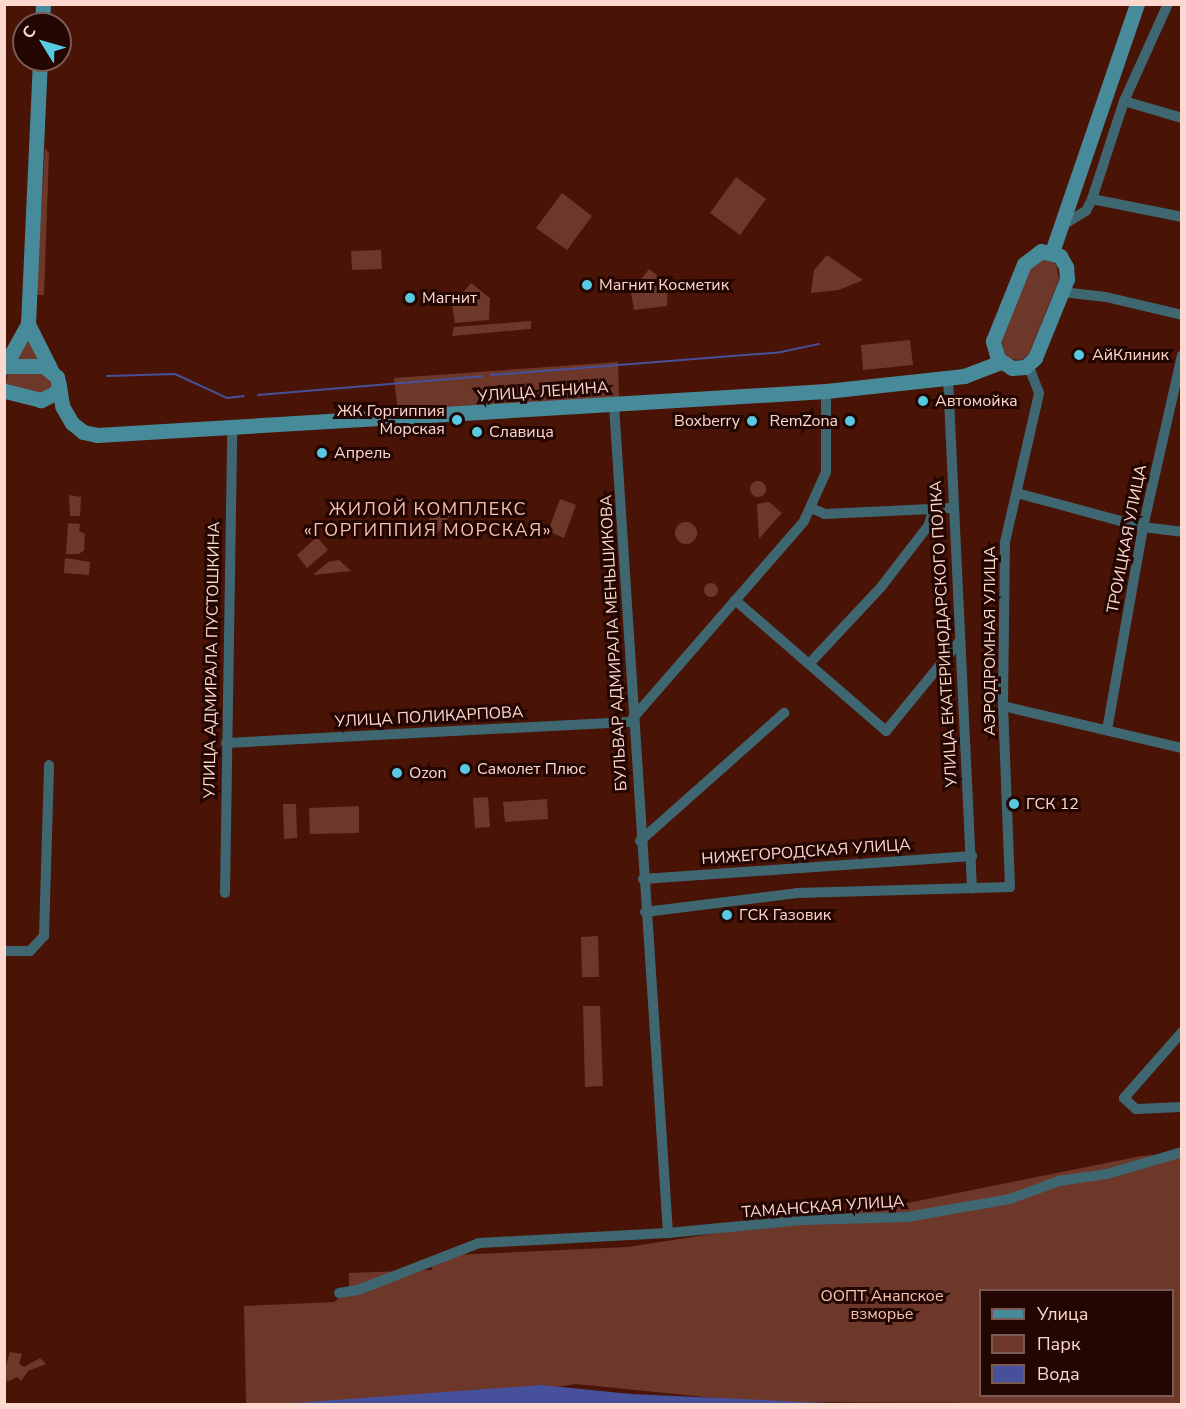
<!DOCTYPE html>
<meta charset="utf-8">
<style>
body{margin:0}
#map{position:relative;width:1186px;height:1409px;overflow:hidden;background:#491305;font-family:"Nunito Sans",sans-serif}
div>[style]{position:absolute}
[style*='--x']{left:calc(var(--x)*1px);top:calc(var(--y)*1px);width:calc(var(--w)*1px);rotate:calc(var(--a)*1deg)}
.green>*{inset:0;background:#6d382a}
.round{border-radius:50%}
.water>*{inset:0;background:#47509b}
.stream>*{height:2px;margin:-1px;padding:0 1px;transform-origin:1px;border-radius:1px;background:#47509b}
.street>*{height:10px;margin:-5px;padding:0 5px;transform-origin:5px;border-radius:5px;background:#3f6771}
.secondary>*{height:15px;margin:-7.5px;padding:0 7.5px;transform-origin:7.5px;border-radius:7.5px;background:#478b9b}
.dots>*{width:16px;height:16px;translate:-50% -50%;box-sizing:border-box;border:3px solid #230601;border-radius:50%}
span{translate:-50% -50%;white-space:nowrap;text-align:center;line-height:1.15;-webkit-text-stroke:6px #230601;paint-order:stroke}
.poi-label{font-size:16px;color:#fcd8ce}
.left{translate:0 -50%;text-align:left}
.right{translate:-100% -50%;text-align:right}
.street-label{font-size:16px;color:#fcd8ce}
.park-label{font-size:16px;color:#f6c4b7}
.neighbourhood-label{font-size:18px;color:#f5c0b2;letter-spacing:1.5px}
.frame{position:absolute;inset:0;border:6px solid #fcd8ce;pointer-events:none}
.legend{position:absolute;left:979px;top:1289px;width:195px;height:108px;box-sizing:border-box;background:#230601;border:2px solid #7a5a53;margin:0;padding:8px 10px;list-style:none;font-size:18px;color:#fcd8ce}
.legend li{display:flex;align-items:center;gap:12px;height:30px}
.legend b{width:30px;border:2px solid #7a5a53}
.north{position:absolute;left:12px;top:12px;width:60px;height:60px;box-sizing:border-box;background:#230601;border:2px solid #7a5a53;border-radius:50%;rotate:307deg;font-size:16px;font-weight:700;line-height:24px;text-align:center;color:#fcd8ce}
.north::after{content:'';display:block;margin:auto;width:21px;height:27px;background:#58c9e3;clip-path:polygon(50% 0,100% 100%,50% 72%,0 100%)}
</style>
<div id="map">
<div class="green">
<i style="clip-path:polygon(45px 148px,49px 153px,44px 295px,36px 295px)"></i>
<i style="clip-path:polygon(736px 177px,766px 199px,740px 235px,710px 213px)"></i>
<i style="clip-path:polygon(562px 193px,592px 216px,567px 250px,536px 228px)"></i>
<i style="clip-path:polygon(381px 250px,382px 269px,352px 270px,351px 251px)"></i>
<i style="clip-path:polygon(827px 255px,863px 280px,839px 290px,811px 293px,814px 270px)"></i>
<i style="clip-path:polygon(1042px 259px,1056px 264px,1059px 279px,1029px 354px,1021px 360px,1011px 359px,1003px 353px,1002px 339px,1031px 267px)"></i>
<i style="clip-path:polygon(649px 269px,668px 284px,667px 306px,634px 310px,631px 292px)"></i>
<i style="clip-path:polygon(471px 283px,490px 298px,489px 320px,455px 323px,452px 306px)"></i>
<i style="clip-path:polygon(531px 321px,531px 329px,452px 336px,454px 327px)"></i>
<i style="clip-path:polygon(28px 339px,44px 363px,14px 360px)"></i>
<i style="clip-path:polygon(910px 340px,913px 365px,863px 370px,861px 345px)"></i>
<i style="clip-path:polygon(618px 362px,619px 398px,398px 411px,394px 378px)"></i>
<i style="clip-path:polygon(8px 372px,43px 372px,54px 382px,45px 395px,5px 388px)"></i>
<i class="round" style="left:750px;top:481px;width:16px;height:16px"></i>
<i style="clip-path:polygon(69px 495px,81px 497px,80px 516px,70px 516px)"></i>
<i style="clip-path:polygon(560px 499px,576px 505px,564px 538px,548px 531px)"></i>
<i style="clip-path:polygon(769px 502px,782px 513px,759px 539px,757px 504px)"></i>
<i style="clip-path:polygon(437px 507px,450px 515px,436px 536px,424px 528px)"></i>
<i class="round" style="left:675px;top:522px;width:22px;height:22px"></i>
<i style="clip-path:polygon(68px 523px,80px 524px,79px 531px,85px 534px,84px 550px,79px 554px,66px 554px)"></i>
<i style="clip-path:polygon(317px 537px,328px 550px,307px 568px,297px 555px)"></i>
<i style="clip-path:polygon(65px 558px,90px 562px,89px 575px,64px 573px)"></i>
<i style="clip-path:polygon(339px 560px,351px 571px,313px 575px,328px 562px)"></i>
<i class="round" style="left:704px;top:583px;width:14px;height:14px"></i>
<i style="clip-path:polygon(488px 797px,490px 827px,475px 828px,473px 798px)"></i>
<i style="clip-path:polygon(547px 799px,548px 819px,505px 822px,503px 802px)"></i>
<i style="clip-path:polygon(283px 804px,296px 804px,297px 838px,284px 839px)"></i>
<i style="clip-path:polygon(359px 806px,359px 833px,310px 834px,309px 808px)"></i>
<i style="clip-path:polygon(598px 936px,599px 977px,582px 977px,581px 937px)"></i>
<i style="clip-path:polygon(583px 1006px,600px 1006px,603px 1086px,585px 1087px)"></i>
<i style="clip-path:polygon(evenodd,1181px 1153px,1181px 1404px,755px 1402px,576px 1384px,447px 1404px,246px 1404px,244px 1306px,334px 1302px,349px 1289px,349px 1273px,432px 1270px,432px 1256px,628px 1247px,908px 1203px,1141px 1156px,1181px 1153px,980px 1290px,1172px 1290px,1172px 1396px,980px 1396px,980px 1290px)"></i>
<i style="clip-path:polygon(10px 1352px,22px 1354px,19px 1364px,24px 1367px,40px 1358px,46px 1364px,28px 1371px,21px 1381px,17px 1377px,7px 1382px,5px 1369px)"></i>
</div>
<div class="water">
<i style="clip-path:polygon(541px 1385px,631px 1394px,851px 1404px,279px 1404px)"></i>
</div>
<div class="stream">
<i style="--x:491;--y:375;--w:291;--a:-4.5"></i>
<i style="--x:781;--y:352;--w:39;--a:-12"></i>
<i style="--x:107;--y:376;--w:68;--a:-1.7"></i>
<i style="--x:175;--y:374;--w:57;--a:24.8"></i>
<i style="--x:227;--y:398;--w:17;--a:-7"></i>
<i style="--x:258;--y:395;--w:225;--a:-4.8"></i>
</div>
<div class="street">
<i style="--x:1124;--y:101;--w:60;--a:16.3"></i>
<i style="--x:1092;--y:199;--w:92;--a:11.3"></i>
<i style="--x:1060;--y:227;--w:31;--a:-32"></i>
<i style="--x:1086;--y:211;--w:13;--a:-63"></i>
<i style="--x:1092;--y:199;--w:103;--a:-71.9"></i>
<i style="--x:1124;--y:101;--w:107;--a:-65.6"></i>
<i style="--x:1062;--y:292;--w:44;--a:6.5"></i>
<i style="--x:1106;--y:297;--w:78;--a:13.3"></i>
<i style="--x:948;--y:378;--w:511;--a:87.31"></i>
<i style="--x:614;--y:405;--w:830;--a:86.27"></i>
<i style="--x:1017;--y:493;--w:131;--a:15.1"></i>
<i style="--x:1143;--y:527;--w:39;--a:7"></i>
<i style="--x:811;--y:508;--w:15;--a:23"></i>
<i style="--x:825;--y:514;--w:127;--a:-2.7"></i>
<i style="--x:735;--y:600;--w:200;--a:40.9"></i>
<i style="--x:886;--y:731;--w:114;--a:-50.7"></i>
<i style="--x:809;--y:664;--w:105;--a:-46.9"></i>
<i style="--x:881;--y:587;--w:78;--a:-52.3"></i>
<i style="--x:929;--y:525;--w:16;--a:-76"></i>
<i style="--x:1003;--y:706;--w:184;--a:13.2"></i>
<i style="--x:633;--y:718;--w:261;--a:-49"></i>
<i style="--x:804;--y:521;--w:54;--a:-65.8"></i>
<i style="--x:826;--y:472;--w:81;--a:-90"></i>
<i style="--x:1107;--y:730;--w:206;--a:-79.9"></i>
<i style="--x:1143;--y:527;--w:176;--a:-77.2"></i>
<i style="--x:226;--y:743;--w:408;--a:-3"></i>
<i style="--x:640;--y:841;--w:193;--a:-41.6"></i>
<i style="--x:643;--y:879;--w:330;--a:-4"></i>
<i style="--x:225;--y:893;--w:465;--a:-89.1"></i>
<i style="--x:645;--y:912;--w:153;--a:-7.1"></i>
<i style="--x:797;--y:893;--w:213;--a:-1.6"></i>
<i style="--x:1010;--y:887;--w:181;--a:-92.2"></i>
<i style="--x:1003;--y:706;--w:164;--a:-89.3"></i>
<i style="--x:1005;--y:542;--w:153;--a:-77.1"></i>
<i style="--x:1039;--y:393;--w:30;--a:-111"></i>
<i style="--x:4;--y:951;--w:26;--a:0"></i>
<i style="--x:30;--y:951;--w:21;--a:-47"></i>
<i style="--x:44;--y:936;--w:171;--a:-88.3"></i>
<i style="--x:1182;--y:1032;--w:88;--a:131.3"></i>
<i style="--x:1124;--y:1098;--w:16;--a:43"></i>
<i style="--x:1136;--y:1109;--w:46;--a:-2.5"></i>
<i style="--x:339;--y:1293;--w:19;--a:-9"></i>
<i style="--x:358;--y:1290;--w:130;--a:-21.2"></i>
<i style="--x:479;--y:1243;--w:189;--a:-3"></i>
<i style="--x:668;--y:1233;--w:137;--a:-5.5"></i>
<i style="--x:804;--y:1220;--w:103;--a:-1.7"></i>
<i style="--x:907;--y:1217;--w:105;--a:-9.9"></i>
<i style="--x:1010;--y:1199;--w:52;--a:-20.2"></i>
<i style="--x:1059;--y:1181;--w:49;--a:-8.3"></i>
<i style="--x:1107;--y:1174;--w:78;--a:-16.3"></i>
</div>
<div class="secondary">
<i style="--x:42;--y:24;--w:20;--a:-87"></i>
<i style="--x:1041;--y:251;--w:20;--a:15"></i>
<i style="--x:1060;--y:256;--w:13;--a:61"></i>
<i style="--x:1066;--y:267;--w:12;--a:85"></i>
<i style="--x:1067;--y:279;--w:85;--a:112.1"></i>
<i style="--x:1035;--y:358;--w:13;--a:138"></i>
<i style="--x:1025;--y:367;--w:13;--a:176"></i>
<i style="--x:1012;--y:368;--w:17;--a:-147"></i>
<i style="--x:998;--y:359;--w:19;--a:-106"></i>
<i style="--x:993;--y:341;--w:83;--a:-68.1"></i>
<i style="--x:1024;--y:264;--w:21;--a:-37"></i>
<i style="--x:1052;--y:252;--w:262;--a:-71.1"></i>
<i style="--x:28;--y:324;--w:51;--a:63.4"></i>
<i style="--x:4;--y:366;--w:40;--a:0"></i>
<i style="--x:44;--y:366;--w:17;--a:40"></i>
<i style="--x:57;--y:377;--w:9;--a:77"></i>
<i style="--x:59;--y:386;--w:8;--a:120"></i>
<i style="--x:55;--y:393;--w:16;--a:153"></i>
<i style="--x:41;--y:400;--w:38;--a:-166"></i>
<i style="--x:4;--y:367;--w:49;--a:-60.8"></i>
<i style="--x:28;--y:324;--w:264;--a:-87.4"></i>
<i style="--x:59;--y:386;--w:20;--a:81"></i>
<i style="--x:62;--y:406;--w:20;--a:60"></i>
<i style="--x:72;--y:423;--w:14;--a:39"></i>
<i style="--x:83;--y:432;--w:14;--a:12"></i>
<i style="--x:97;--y:435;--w:730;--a:-3.45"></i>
<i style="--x:826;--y:391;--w:139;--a:-6.2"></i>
<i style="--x:964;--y:376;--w:40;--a:-21"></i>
</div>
<div class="dots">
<i style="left:587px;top:285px;background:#58c9e3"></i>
<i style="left:410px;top:298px;background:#58c9e3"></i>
<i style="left:1079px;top:355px;background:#58c9e3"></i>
<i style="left:923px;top:401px;background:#58c9e3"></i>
<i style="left:457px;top:420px;background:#58c9e3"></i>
<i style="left:752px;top:421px;background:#58c9e3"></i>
<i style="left:850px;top:421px;background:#58c9e3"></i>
<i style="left:477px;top:432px;background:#58c9e3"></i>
<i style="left:322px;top:453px;background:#58c9e3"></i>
<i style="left:465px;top:769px;background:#58c9e3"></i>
<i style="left:397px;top:773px;background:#58c9e3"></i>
<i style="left:1014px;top:804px;background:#58c9e3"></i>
<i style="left:727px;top:915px;background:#58c9e3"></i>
</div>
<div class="poi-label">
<span class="left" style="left:599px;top:285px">Магнит Косметик</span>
<span class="left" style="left:422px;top:298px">Магнит</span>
<span class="left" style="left:1092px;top:355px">АйКлиник</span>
<span class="left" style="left:935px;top:401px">Автомойка</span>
<span class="right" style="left:445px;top:420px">ЖК Горгиппия<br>Морская</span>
<span class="right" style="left:740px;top:421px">Boxberry</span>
<span class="right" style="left:838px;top:421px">RemZona</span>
<span class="left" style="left:489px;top:432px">Славица</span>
<span class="left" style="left:334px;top:453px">Апрель</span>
<span class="left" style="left:477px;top:769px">Самолет Плюс</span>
<span class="left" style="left:409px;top:773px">Ozon</span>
<span class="left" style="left:1026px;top:804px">ГСК 12</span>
<span class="left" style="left:739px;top:915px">ГСК Газовик</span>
</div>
<div class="street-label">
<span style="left:543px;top:392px;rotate:-4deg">УЛИЦА ЛЕНИНА</span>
<span style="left:1127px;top:539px;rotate:-79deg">ТРОИЦКАЯ УЛИЦА</span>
<span style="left:944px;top:634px;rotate:-93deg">УЛИЦА ЕКАТЕРИНОДАРСКОГО ПОЛКА</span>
<span style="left:990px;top:641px;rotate:-90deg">АЭРОДРОМНАЯ УЛИЦА</span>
<span style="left:614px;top:643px;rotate:-93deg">БУЛЬВАР АДМИРАЛА МЕНЬШИКОВА</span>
<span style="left:212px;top:660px;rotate:-89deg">УЛИЦА АДМИРАЛА ПУСТОШКИНА</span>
<span style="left:429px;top:717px;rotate:-3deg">УЛИЦА ПОЛИКАРПОВА</span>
<span style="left:806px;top:852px;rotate:-4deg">НИЖЕГОРОДСКАЯ УЛИЦА</span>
<span style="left:823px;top:1207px;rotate:-4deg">ТАМАНСКАЯ УЛИЦА</span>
</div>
<div class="park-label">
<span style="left:882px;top:1305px">ООПТ Анапское<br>взморье</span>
</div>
<div class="neighbourhood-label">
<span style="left:428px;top:520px">ЖИЛОЙ КОМПЛЕКС<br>«ГОРГИППИЯ МОРСКАЯ»</span>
</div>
<div class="frame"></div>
<ul class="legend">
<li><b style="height:8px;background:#478b9b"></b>Улица</li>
<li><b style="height:16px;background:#6d382a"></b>Парк</li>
<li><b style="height:16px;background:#47509b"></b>Вода</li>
</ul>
<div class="north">С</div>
</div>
